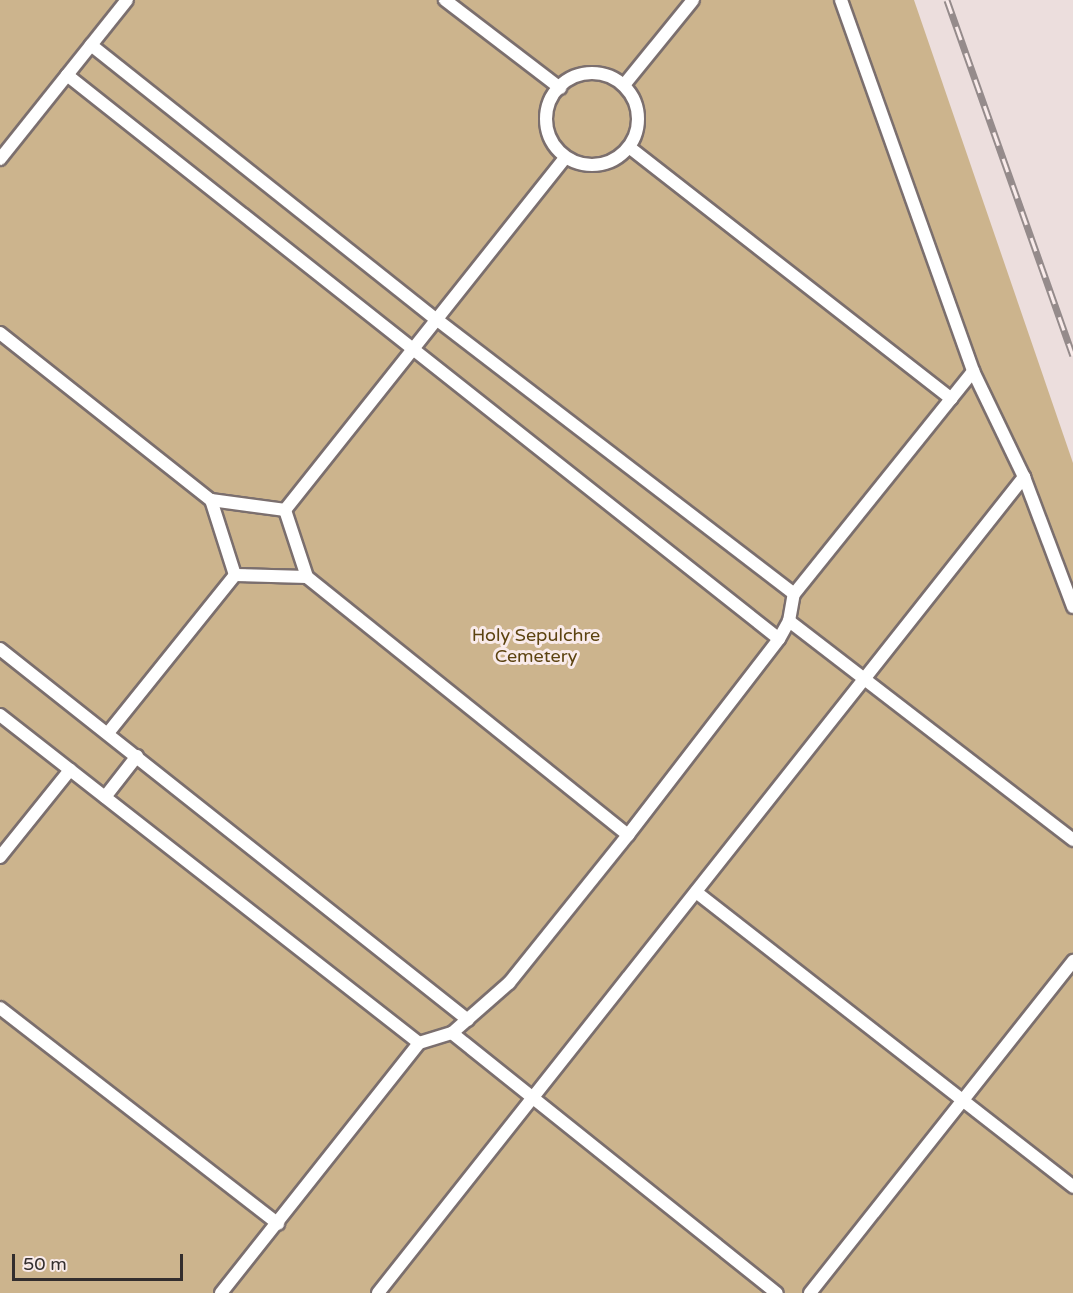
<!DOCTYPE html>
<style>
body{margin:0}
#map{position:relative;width:1073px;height:1293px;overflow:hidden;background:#ecdedd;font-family:"Varela Round",sans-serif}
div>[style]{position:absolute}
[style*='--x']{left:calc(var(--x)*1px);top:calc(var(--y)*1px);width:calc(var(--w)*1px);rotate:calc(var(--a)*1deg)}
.green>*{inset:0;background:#ccb48d}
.roads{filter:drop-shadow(2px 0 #7b6f6e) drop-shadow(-2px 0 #7b6f6e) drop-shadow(0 2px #7b6f6e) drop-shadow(0 -2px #7b6f6e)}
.lane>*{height:12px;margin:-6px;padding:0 6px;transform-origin:6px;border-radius:6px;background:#fff}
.lane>.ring{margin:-6px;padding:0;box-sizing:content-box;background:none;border:12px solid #fff;border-radius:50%}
.rail>*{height:7px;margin-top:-3.5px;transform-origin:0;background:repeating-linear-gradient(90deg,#f9ebea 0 14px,#958b8b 0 28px);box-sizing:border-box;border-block:2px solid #958b8b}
span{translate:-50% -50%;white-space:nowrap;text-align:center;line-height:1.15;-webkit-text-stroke:6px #f9ebea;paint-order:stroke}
.park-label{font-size:18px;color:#5c4310}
.scale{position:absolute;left:12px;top:1254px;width:171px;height:27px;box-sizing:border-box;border:3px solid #332e2e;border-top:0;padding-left:8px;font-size:18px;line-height:21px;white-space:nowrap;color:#332e2e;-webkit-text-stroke:4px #f9ebea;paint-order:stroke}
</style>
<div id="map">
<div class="green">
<i style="clip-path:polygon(0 0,914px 0,1073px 463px,1073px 1293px,0 1293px)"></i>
</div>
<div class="roads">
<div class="lane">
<i style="--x:445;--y:0;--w:145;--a:37.4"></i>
<i style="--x:841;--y:0;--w:394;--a:70.4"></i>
<i style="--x:973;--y:371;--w:118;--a:64.3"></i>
<i style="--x:1024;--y:477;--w:139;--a:69.3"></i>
<i style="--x:91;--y:45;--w:441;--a:38.5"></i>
<i style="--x:436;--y:319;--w:451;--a:37.5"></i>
<i class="ring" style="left:546px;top:73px;width:80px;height:80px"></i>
<i style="--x:67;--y:75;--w:908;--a:38.38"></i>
<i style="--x:624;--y:85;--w:109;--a:-50.9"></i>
<i style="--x:629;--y:147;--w:409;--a:38"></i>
<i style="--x:0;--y:159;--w:203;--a:-51.4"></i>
<i style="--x:0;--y:333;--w:269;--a:38.4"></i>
<i style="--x:211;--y:500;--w:75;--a:7.7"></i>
<i style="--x:285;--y:510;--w:71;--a:71.8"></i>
<i style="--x:307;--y:577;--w:72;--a:-178.4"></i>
<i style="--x:235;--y:575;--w:79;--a:-107.7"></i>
<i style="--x:285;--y:510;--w:450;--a:-51.5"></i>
<i style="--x:307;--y:577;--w:412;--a:38.8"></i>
<i style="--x:789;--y:621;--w:359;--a:37.6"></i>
<i style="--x:0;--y:649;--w:597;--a:38.41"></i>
<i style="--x:0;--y:715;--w:532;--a:38.05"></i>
<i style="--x:108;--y:733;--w:203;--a:-51.2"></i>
<i style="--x:105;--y:797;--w:52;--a:-52"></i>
<i style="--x:0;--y:857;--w:112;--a:-51.2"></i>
<i style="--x:696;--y:892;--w:479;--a:38"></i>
<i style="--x:0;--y:1008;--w:352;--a:37.8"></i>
<i style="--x:452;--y:1033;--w:416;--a:38.7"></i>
<i style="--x:221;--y:1293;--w:319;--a:-51.6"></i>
<i style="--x:419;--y:1043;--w:34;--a:-17"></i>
<i style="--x:452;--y:1033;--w:76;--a:-41.3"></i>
<i style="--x:509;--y:983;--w:190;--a:-51.2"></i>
<i style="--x:628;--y:835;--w:247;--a:-52.4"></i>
<i style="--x:779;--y:639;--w:21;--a:-61"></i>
<i style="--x:789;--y:621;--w:27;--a:-80"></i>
<i style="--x:794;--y:594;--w:286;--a:-51.2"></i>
<i style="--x:378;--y:1293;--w:1041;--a:-51.63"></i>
<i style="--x:810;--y:1293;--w:424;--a:-51.6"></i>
</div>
</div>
<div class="rail">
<i style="--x:947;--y:0;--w:377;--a:70.5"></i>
</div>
<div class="park-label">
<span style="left:536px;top:646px">Holy Sepulchre<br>Cemetery</span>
</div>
<div class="scale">50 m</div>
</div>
